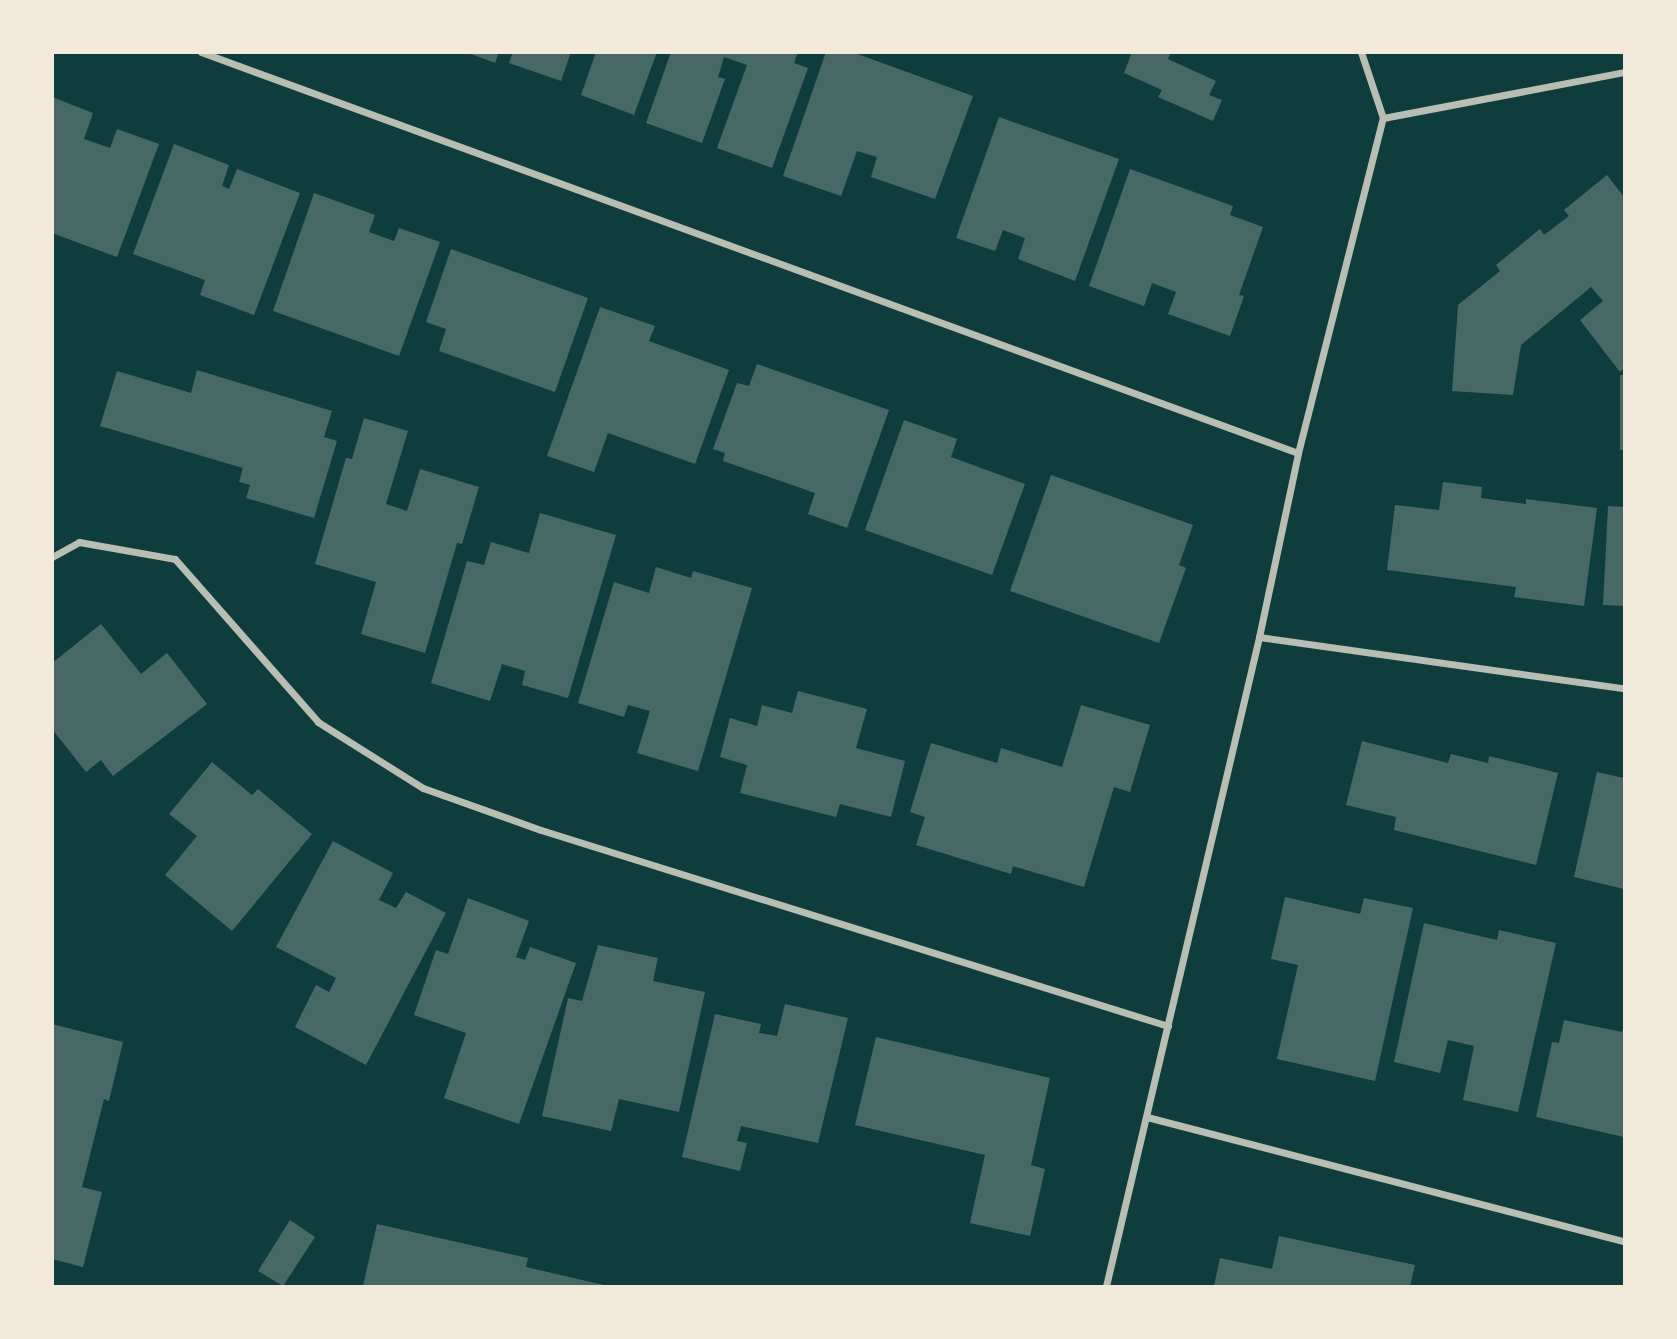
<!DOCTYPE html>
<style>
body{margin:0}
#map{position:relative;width:1677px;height:1339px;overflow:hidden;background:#0f3d3e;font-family:Lora,serif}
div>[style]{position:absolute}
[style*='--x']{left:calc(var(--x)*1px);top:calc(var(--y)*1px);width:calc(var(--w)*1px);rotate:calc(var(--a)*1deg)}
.building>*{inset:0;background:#486865}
.minor>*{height:7px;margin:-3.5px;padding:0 3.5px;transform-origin:3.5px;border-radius:3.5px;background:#b8beb3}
span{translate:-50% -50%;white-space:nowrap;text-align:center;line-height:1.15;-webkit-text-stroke:7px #f1e9da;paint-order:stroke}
.frame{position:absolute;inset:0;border:54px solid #f1e9da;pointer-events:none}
</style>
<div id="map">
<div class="building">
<i style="clip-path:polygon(466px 52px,499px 52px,495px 63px)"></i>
<i style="clip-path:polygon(513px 52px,571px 52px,561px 81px,509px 63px)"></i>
<i style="clip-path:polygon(596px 52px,657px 52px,634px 115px,581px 95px)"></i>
<i style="clip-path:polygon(671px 52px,798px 52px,794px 63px,808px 68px,772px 168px,717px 148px,747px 65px,724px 57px,718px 77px,725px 79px,702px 143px,646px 123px)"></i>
<i style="clip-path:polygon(826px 52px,852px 52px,973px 96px,935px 199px,871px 177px,877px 157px,857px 151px,841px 196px,783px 176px)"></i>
<i style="clip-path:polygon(1132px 52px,1171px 52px,1168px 59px,1216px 81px,1209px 95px,1222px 100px,1213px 121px,1158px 97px,1162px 90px,1124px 73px)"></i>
<i style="clip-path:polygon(52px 97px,93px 113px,84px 139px,110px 148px,117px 129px,159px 144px,117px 257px,52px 233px)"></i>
<i style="clip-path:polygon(999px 117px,1119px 159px,1075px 281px,1018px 259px,1025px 238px,1003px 230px,995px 251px,956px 238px)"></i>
<i style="clip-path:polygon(174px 144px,229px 165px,222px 186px,229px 189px,237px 169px,300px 193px,254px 315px,200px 295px,205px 280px,133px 254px)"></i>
<i style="clip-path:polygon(1130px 169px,1233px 206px,1230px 215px,1263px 227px,1239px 295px,1244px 296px,1230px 336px,1168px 314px,1176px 292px,1152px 283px,1144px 306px,1089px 286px)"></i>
<i style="clip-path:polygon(1607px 175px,1624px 197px,1624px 368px,1620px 372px,1580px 320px,1603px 301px,1591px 287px,1521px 345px,1513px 395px,1452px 391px,1458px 305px,1500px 271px,1496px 265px,1540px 229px,1544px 235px,1569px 216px,1564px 210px)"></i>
<i style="clip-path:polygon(314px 193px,375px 215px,369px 232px,394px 241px,399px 228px,440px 242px,399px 356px,273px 311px)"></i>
<i style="clip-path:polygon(451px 249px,588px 298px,555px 392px,439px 351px,446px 329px,426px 322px)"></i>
<i style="clip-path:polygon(600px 307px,655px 326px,649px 341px,729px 370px,695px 464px,608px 433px,594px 472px,547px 456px)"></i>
<i style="clip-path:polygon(757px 364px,889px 410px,847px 528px,808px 514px,815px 493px,723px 461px,725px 453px,713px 449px,737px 383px,749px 386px)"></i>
<i style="clip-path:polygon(197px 370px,332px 411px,324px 437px,337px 441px,314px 518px,246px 498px,250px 485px,239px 482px,243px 468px,100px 426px,117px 371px,191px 393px)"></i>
<i style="clip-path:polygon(1620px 375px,1624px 375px,1624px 450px,1620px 450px)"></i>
<i style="clip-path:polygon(364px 418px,408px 431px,386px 504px,407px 511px,420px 469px,479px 487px,462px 544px,457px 543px,425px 653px,361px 634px,376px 582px,315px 564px,346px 458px,352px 459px)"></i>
<i style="clip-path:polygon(904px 420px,957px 439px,951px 457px,1025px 484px,992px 575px,865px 530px)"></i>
<i style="clip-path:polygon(1051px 475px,1193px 525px,1179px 565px,1186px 568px,1159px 643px,1010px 591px)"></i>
<i style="clip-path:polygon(1443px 482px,1482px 487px,1481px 498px,1526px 504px,1526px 499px,1597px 508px,1584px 606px,1514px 597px,1516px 587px,1387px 570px,1395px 505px,1439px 510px)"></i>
<i style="clip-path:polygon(1608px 506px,1624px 507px,1624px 606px,1603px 605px)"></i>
<i style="clip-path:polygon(540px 513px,616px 535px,568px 698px,522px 685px,525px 671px,502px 664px,490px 701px,431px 683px,467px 561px,484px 565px,491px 542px,529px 553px)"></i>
<i style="clip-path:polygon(656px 567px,691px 578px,693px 571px,752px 588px,698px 771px,637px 753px,650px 711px,628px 705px,624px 717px,578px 703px,614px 582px,649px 593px)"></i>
<i style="clip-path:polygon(101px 624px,141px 674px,167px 653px,207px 704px,113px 776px,101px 760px,86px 772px,52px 729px,52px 663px)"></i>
<i style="clip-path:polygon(798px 691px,867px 709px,856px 748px,905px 761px,891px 817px,840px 804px,836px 817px,740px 793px,747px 765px,720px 757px,730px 718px,757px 726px,762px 705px,792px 713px)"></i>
<i style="clip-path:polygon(1081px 705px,1150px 725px,1130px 792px,1114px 787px,1084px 887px,1013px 866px,1011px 874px,916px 845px,925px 817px,910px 812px,931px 743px,997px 763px,1001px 748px,1062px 767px)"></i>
<i style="clip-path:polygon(1362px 741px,1448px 763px,1451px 754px,1488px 763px,1489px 756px,1558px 773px,1536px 865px,1394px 830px,1396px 817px,1346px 805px)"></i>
<i style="clip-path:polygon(212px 762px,252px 795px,258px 789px,312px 834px,232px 931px,165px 875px,197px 836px,169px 814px)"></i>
<i style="clip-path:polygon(1597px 772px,1624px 778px,1624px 889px,1574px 877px)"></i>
<i style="clip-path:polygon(333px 841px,393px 873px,379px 900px,396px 908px,406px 892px,446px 913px,366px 1065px,295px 1027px,316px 985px,329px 992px,336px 978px,276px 947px)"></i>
<i style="clip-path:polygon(1285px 897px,1360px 914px,1364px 898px,1413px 908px,1375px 1081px,1277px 1059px,1298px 965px,1271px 959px)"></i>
<i style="clip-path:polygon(468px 898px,529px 921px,516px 957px,525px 960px,530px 947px,576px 963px,519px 1124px,444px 1098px,466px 1033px,414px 1015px,436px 950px,448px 954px)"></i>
<i style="clip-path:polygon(1424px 923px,1497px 940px,1499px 930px,1556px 943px,1518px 1112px,1463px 1100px,1474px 1046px,1448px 1040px,1440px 1073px,1394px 1062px)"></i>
<i style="clip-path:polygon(598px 945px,658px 958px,653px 981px,705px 992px,679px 1112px,619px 1099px,611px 1131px,542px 1116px,568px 998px,582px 1001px)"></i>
<i style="clip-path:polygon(785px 1004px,848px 1018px,818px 1143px,741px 1126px,737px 1141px,747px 1143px,740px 1171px,682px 1157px,715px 1014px,761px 1024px,759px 1033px,777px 1036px)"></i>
<i style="clip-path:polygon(1564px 1020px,1622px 1032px,1624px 1026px,1624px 1137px,1536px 1117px,1552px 1042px,1559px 1043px)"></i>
<i style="clip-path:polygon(52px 1024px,123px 1042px,109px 1101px,104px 1099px,82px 1187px,102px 1192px,83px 1267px,52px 1259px)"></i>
<i style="clip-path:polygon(876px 1037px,1050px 1078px,1031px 1165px,1045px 1169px,1030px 1236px,970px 1223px,985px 1155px,855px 1125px)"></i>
<i style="clip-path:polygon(290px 1220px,315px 1237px,283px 1286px,258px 1271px)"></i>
<i style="clip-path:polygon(377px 1224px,528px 1258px,526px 1267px,608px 1286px,363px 1286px)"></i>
<i style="clip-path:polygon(1279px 1236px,1415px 1265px,1410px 1286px,1214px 1286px,1220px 1258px,1272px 1269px)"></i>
</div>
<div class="minor">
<i style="--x:201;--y:52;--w:1168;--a:20.08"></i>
<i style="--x:1383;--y:118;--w:245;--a:-10.8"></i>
<i style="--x:52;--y:557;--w:31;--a:-29"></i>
<i style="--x:79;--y:542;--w:97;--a:10"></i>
<i style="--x:175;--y:559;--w:217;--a:48.7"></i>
<i style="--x:318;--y:722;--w:124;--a:32.2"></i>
<i style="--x:423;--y:788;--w:125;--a:19.6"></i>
<i style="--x:541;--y:830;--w:657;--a:17.36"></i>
<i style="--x:1259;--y:637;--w:369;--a:8"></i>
<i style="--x:1147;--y:1117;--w:493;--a:14.6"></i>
<i style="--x:1106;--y:1286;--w:667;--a:-76.73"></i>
<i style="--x:1259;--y:637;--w:188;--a:-78"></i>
<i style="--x:1298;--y:453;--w:346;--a:-75.8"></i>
<i style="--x:1383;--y:118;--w:70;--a:-108.4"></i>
</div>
<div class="frame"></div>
</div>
